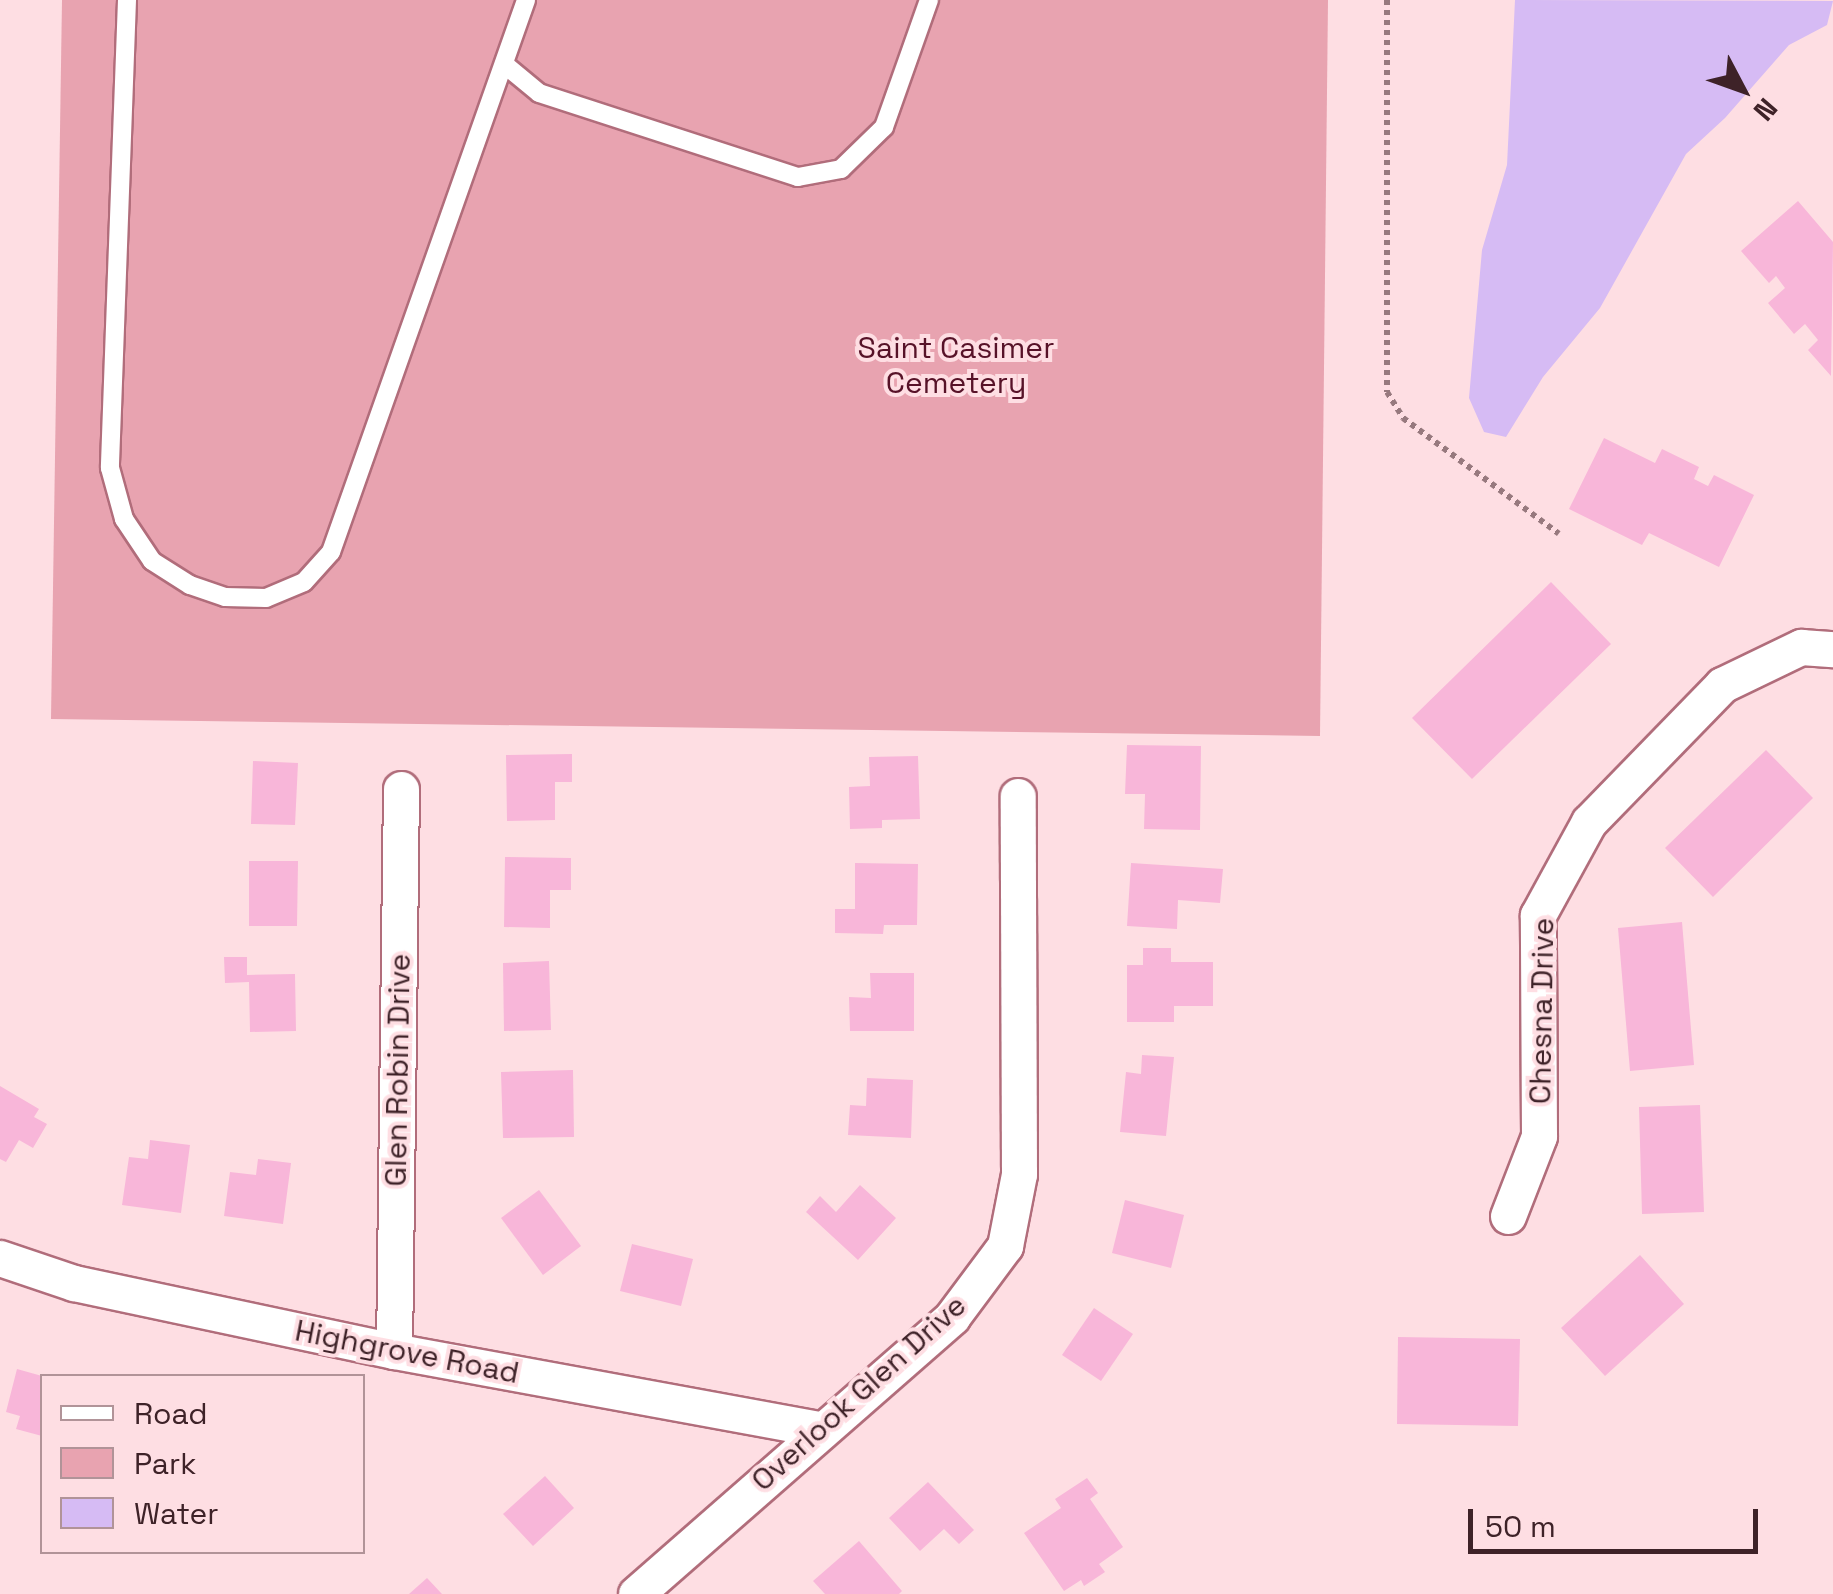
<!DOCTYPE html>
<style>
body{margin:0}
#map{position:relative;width:1833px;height:1594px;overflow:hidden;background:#fedee3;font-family:"Space Grotesk",sans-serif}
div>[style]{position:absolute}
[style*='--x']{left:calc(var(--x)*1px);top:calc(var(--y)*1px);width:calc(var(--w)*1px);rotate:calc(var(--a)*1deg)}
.green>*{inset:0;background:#e8a3b0}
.water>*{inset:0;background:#d6bbf4}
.building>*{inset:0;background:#f8b6d9}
.path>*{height:6px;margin-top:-3px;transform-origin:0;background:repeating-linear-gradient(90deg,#97797e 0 5px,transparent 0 10px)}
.roads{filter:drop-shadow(2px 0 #b16d7b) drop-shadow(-2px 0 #b16d7b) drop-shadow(0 2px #b16d7b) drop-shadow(0 -2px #b16d7b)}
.lane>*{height:18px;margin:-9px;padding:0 9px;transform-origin:9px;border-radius:9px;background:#fff}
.street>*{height:35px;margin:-17.5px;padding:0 17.5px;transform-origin:17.5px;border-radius:17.5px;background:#fff}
span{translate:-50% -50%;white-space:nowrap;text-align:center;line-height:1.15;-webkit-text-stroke:8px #fedee3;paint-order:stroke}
.park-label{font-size:30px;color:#571228}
.street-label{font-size:30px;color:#3e2228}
.legend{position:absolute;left:40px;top:1374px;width:325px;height:180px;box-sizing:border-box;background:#fedee3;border:2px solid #b19398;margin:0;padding:12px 18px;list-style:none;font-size:30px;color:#3e2228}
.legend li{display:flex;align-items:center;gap:20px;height:50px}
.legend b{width:50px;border:2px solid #b19398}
.north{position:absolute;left:1693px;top:40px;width:100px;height:100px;-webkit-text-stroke:8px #fedee3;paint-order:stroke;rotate:131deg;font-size:28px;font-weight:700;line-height:40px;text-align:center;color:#3e2228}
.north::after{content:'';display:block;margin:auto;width:35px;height:45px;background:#3e2228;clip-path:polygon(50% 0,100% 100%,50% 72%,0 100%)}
.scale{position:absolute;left:1468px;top:1509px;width:290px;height:45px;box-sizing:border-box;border:5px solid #3e2228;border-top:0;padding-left:12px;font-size:30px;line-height:35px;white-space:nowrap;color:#3e2228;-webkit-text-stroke:8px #fedee3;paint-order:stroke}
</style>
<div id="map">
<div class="green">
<i style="clip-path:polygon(62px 0,1328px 0,1320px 736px,51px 719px)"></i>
</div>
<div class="water">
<i style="clip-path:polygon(1515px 0,1833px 1px,1827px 25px,1789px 45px,1725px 118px,1686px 154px,1600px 308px,1543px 377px,1506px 437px,1484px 432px,1469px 398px,1482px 250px,1507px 165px)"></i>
</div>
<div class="building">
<i style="clip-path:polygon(1798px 201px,1833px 242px,1831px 376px,1808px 350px,1818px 340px,1805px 324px,1794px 334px,1768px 303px,1785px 288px,1776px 276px,1769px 283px,1741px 251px)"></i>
<i style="clip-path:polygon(1604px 438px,1655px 463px,1662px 449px,1699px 467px,1694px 479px,1708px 486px,1714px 475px,1754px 495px,1719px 567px,1649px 533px,1642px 545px,1569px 509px)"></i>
<i style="clip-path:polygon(1551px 582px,1611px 644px,1472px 779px,1412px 718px)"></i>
<i style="clip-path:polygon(1127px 745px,1201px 746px,1200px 830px,1144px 829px,1145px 794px,1125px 794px)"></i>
<i style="clip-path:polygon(1766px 750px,1813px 798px,1713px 897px,1665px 848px)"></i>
<i style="clip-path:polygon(572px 754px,572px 782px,555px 782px,555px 820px,507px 821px,506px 755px)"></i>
<i style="clip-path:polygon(918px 756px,920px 819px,882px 820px,882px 828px,850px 829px,849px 787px,870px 786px,869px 757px)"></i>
<i style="clip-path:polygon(253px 761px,298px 763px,295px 825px,251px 824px)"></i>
<i style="clip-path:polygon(505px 857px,571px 858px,571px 890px,550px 890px,550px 928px,504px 927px)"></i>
<i style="clip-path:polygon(249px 861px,298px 861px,297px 926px,249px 926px)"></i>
<i style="clip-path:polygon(855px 863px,918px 864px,917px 925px,884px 925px,883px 934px,835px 933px,835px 909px,855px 909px)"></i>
<i style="clip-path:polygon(1131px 863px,1223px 869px,1220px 903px,1178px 900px,1177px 929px,1127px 926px)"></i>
<i style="clip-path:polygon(1682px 922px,1694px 1065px,1630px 1071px,1618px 928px)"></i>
<i style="clip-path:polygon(1143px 948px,1171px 948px,1171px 962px,1213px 962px,1213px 1006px,1174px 1006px,1174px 1022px,1127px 1022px,1127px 965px,1143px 965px)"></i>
<i style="clip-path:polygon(224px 957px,247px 957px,247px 975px,295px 974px,296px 1031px,250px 1032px,249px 982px,225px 983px)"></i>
<i style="clip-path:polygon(549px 961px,551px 1030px,504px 1031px,503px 963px)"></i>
<i style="clip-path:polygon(870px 973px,914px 973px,914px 1031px,850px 1031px,849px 997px,871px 998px)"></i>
<i style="clip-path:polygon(1142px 1055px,1174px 1057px,1166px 1136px,1120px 1132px,1126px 1072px,1141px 1074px)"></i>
<i style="clip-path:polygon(573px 1070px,574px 1137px,503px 1138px,501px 1072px)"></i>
<i style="clip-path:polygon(867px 1078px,913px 1080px,911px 1138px,848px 1135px,850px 1105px,866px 1106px)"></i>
<i style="clip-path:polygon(0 1086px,39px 1109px,34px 1117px,47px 1124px,33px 1148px,19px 1140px,6px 1162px,0 1159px)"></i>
<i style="clip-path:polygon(1700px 1105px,1704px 1212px,1642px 1214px,1639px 1107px)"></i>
<i style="clip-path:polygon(150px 1140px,190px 1145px,181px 1213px,122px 1205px,129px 1157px,148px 1159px)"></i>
<i style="clip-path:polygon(258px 1159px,291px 1163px,283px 1224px,224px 1216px,230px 1172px,256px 1175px)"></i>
<i style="clip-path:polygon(860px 1185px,896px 1218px,858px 1260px,806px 1212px,820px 1196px,836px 1212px)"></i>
<i style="clip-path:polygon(539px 1190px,581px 1246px,543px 1275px,501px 1218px)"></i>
<i style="clip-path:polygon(1125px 1200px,1184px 1215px,1171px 1268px,1112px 1253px)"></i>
<i style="clip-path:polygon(632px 1244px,693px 1259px,681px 1306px,620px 1291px)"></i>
<i style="clip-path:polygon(1640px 1255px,1684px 1304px,1605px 1376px,1561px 1328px)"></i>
<i style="clip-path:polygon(1094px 1308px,1133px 1334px,1101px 1381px,1062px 1355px)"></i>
<i style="clip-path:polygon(1398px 1337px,1520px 1339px,1518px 1426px,1397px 1424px)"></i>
<i style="clip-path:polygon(17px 1369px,42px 1376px,42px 1436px,16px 1429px,20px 1416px,6px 1412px)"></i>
<i style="clip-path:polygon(545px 1476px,574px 1508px,533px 1546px,503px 1514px)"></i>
<i style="clip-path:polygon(1087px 1478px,1098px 1493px,1090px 1499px,1123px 1547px,1099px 1564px,1105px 1572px,1084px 1586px,1081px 1580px,1064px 1591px,1024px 1533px,1061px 1508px,1055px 1499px)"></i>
<i style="clip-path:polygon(928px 1482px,974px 1530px,959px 1544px,944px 1529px,920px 1551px,889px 1518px)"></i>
<i style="clip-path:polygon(859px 1541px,902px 1591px,899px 1594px,825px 1594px,813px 1581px)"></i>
<i style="clip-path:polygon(427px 1578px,442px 1594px,409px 1594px)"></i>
</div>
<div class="path">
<i style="--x:1387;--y:0;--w:392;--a:90"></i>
<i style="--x:1387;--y:392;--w:31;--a:58"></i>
<i style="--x:1403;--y:418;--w:194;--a:36.6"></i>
</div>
<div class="roads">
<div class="lane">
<i style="--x:127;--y:0;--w:468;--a:92.1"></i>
<i style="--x:110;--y:468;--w:53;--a:74.6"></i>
<i style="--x:124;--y:519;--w:50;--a:56.3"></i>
<i style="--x:152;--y:561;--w:45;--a:32.3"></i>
<i style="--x:190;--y:585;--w:37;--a:19"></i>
<i style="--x:225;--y:597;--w:41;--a:1.4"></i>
<i style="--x:266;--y:598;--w:41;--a:-22.8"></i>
<i style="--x:304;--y:582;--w:40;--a:-48"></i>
<i style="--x:331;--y:552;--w:585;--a:-70.54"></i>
<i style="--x:504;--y:64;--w:45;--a:39.6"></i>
<i style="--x:539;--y:93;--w:272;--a:18"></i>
<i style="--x:798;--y:177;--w:44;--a:-10.5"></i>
<i style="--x:841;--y:169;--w:60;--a:-44.3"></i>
<i style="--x:884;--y:127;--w:135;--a:-70.5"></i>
</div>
<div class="street">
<i style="--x:1508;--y:1216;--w:86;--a:-68.8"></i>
<i style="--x:1539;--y:1136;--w:221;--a:-90.3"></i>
<i style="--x:1538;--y:915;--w:106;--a:-61.3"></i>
<i style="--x:1589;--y:822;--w:191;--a:-45.8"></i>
<i style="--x:1722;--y:685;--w:88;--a:-25.7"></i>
<i style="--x:1801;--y:647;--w:32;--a:4"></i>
<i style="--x:0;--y:1258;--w:78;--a:18.7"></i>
<i style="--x:74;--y:1283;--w:327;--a:12"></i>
<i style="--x:394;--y:1351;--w:432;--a:10.4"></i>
<i style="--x:394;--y:1351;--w:562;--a:-89.29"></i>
<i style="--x:636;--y:1594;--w:420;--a:-41.2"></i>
<i style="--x:952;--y:1317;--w:89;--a:-53.3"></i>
<i style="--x:1005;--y:1246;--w:73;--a:-79"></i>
<i style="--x:1019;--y:1174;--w:378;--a:-90.2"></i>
</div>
</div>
<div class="park-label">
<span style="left:956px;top:365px">Saint Casimer<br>Cemetery</span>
</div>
<div class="street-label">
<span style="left:1542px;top:1011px;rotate:-89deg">Chesna Drive</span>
<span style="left:398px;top:1070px;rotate:-89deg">Glen Robin Drive</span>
<span style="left:407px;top:1352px;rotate:11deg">Highgrove Road</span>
<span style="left:859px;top:1393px;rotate:-42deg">Overlook Glen Drive</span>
</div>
<ul class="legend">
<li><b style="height:12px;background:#fff"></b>Road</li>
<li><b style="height:28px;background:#e8a3b0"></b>Park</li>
<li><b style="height:28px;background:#d6bbf4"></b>Water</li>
</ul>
<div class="north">N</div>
<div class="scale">50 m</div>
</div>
